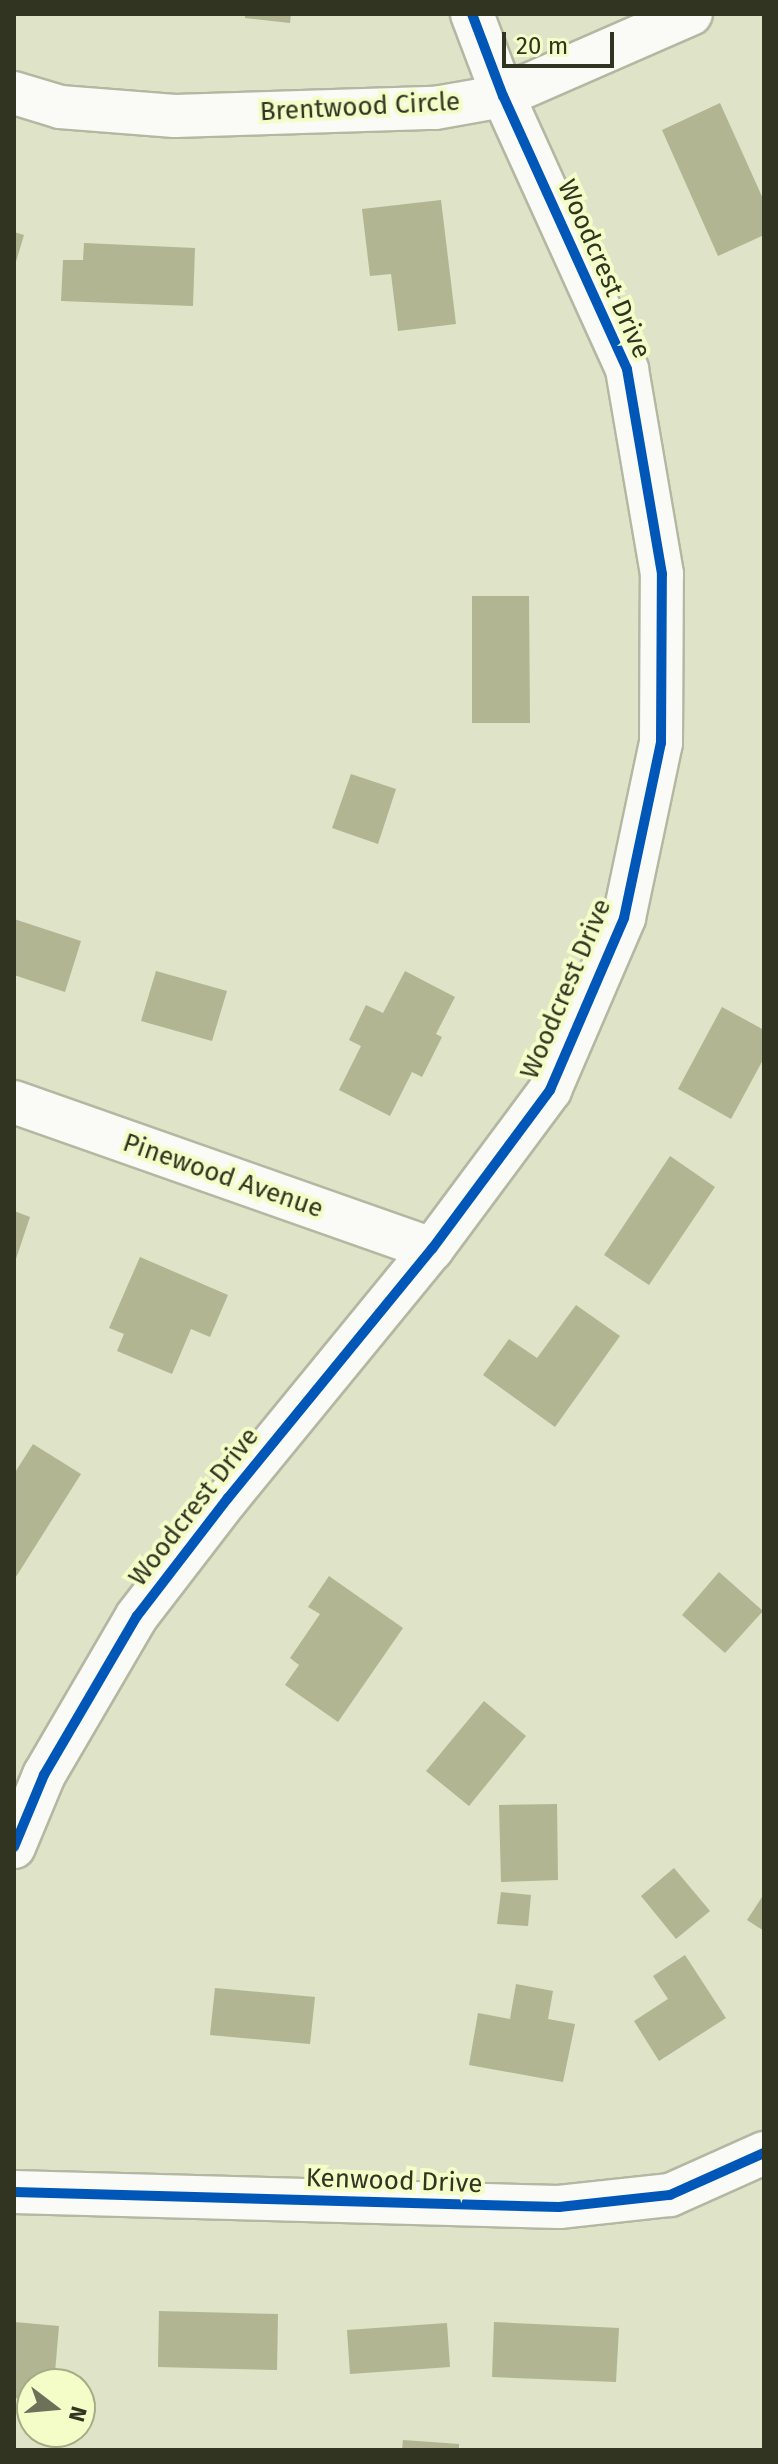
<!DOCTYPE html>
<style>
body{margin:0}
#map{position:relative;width:778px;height:2464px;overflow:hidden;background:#dfe3c7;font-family:"Fira Sans",sans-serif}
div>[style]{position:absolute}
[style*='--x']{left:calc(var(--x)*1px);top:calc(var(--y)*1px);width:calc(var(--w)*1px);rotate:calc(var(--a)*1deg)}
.building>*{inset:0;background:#b1b592}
.roads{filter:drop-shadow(2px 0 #b4b7a1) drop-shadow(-2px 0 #b4b7a1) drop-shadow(0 2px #b4b7a1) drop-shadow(0 -2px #b4b7a1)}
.street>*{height:42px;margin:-21px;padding:0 21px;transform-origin:21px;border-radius:21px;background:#fafbf7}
.cycleway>*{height:10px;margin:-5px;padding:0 5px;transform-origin:5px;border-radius:5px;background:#0057b8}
span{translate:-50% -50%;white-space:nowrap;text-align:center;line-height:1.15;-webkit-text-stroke:8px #f4fcc8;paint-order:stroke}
.street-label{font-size:26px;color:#313420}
.frame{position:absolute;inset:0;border:16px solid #313420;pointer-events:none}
.north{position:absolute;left:16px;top:2368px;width:80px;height:80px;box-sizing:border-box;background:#f4fcc8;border:2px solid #a6ac85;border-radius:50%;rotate:106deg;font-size:22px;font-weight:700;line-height:32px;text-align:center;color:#313420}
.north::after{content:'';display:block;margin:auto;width:28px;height:36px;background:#6e715a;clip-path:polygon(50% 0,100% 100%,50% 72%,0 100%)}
.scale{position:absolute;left:502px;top:32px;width:112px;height:36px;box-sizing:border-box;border:4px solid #313420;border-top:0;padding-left:10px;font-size:24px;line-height:28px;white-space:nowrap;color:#313420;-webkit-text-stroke:6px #f4fcc8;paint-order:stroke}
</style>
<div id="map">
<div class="building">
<i style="clip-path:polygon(245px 14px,291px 14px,290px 23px,245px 18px)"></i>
<i style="clip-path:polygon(720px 103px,764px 201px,764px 235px,718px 256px,662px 130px)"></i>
<i style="clip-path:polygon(441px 200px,456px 324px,398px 331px,391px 274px,370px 276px,362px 209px)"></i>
<i style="clip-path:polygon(14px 232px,24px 235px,15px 265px,14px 265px)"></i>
<i style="clip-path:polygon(84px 243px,195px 248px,193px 306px,61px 301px,63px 260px,83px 260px)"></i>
<i style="clip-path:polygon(472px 596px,529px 596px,530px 723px,472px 723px)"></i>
<i style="clip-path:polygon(351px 774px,396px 789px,378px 844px,332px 828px)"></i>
<i style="clip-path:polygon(14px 919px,81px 941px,65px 992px,14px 975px)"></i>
<i style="clip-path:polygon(156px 971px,227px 991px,212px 1041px,141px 1021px)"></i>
<i style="clip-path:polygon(405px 971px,455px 997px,436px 1034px,442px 1037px,422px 1077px,412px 1072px,390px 1116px,339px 1090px,361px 1046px,349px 1040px,366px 1005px,383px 1013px)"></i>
<i style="clip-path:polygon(722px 1007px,764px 1030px,764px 1058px,731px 1119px,678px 1089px)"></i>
<i style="clip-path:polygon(670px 1156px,715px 1187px,649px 1285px,604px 1255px)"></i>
<i style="clip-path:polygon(14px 1211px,30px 1217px,15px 1262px,14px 1262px)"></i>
<i style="clip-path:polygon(140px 1257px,228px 1295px,210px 1337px,191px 1329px,172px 1374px,117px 1351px,124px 1334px,109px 1328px)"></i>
<i style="clip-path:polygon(576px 1305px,620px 1336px,555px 1427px,483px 1375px,509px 1339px,537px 1358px)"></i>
<i style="clip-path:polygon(33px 1444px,81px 1474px,14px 1580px,14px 1474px)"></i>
<i style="clip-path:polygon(719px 1572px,763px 1611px,725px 1653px,682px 1615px)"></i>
<i style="clip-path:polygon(329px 1576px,403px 1628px,338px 1722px,285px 1685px,299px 1665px,290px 1658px,320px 1614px,308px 1607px)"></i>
<i style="clip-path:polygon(484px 1701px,526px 1736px,469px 1806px,426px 1771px)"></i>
<i style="clip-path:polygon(557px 1804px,558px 1880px,501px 1882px,499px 1805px)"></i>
<i style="clip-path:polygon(674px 1868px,710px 1911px,676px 1939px,641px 1896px)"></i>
<i style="clip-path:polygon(501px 1892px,531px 1895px,528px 1926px,497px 1924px)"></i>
<i style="clip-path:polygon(764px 1894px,764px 1931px,747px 1920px)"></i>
<i style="clip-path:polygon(685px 1955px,726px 2018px,659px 2061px,634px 2021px,668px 1999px,653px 1976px)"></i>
<i style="clip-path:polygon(516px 1984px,553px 1991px,548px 2019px,575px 2024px,563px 2082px,469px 2065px,478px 2013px,510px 2019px)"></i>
<i style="clip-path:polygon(215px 1988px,315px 1997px,310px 2044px,210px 2035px)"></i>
<i style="clip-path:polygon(159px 2311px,278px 2314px,277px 2370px,158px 2367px)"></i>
<i style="clip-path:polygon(14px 2322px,59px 2326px,54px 2384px,32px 2384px,32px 2400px,14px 2398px)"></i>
<i style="clip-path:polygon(494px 2322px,619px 2328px,616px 2382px,492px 2377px)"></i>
<i style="clip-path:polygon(447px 2323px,450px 2367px,350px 2374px,347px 2330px)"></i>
<i style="clip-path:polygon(403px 2440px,459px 2444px,459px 2450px,402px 2450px)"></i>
</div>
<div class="roads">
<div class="street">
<i style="--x:14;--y:93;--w:48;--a:16.9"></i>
<i style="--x:60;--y:107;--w:115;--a:4.5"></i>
<i style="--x:175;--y:116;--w:260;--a:-1.8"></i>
<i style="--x:435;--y:108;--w:69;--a:-10"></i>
<i style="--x:503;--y:96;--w:205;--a:-23.6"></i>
<i style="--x:14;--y:1102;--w:443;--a:19.4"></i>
<i style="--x:14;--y:1847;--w:78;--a:-67.4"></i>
<i style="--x:44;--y:1775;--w:184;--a:-59.7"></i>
<i style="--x:137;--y:1616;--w:149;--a:-52.4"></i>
<i style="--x:228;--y:1498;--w:322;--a:-50.7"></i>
<i style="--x:432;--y:1249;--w:198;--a:-53.4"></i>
<i style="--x:550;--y:1090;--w:187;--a:-66.7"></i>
<i style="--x:624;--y:918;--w:179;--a:-78.1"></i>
<i style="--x:661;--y:743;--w:169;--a:-89.7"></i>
<i style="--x:662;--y:574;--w:208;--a:-99.7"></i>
<i style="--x:627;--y:369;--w:300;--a:-114.4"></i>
<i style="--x:503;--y:96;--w:88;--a:-110.7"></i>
<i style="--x:14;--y:2192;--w:545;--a:1.58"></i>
<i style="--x:559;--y:2207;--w:112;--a:-6.2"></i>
<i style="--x:670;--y:2195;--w:103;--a:-24.1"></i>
</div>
</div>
<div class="cycleway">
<i style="--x:14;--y:1847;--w:78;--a:-67.4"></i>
<i style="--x:44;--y:1775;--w:184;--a:-59.7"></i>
<i style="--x:137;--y:1616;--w:149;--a:-52.4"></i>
<i style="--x:228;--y:1498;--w:322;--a:-50.7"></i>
<i style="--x:432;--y:1249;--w:198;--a:-53.4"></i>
<i style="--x:550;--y:1090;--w:187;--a:-66.7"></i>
<i style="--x:624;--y:918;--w:179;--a:-78.1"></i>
<i style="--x:661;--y:743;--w:169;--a:-89.7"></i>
<i style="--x:662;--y:574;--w:208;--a:-99.7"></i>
<i style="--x:627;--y:369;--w:300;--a:-114.4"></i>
<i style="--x:503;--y:96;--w:88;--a:-110.7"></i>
<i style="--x:14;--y:2192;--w:545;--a:1.58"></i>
<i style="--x:559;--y:2207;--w:112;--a:-6.2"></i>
<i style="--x:670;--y:2195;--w:103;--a:-24.1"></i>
</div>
<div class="street-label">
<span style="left:360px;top:107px;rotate:-3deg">Brentwood Circle</span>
<span style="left:604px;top:269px;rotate:66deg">Woodcrest Drive</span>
<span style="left:566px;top:989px;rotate:-67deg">Woodcrest Drive</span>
<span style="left:223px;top:1176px;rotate:19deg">Pinewood Avenue</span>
<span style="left:194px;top:1507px;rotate:-52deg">Woodcrest Drive</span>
<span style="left:394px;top:2181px;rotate:2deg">Kenwood Drive</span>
</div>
<div class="frame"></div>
<div class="north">N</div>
<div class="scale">20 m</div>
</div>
